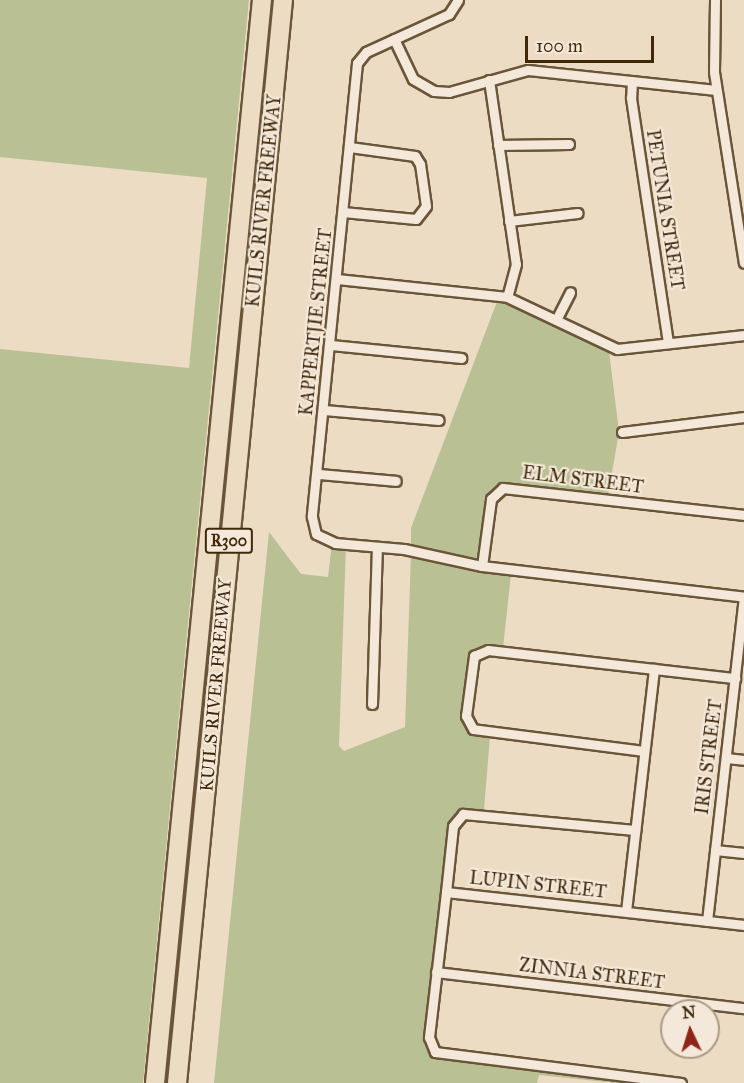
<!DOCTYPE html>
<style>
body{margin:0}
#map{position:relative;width:744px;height:1083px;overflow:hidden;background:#ecdcc4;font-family:"IM FELL Great Primer",serif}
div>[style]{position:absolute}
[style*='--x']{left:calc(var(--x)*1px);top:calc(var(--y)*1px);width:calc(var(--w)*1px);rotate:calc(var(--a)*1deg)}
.green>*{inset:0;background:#b8c094}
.roads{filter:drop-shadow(2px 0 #6b5538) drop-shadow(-2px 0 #6b5538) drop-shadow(0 2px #6b5538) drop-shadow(0 -2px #6b5538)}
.street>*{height:9px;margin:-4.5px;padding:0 4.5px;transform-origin:4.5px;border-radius:4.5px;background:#f3e8d9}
.highway>*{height:18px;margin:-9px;padding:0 9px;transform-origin:9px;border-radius:9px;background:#ecdcc4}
span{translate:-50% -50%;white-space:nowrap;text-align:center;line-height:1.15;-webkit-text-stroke:4.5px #f3e8d9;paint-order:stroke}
.shield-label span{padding:2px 4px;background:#f3e8d9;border:2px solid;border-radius:4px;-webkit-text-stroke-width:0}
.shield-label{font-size:16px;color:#402809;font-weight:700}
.street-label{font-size:18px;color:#402809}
.north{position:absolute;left:660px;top:999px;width:60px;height:60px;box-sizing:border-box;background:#f3e8d9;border:2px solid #ab9b86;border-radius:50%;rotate:356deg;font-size:16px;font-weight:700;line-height:24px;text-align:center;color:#402809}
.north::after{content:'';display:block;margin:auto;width:21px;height:27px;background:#8f2418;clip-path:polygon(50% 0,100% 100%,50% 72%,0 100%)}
.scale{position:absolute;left:525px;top:36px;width:129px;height:27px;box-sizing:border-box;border:3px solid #402809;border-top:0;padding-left:8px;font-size:18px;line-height:21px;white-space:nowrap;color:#402809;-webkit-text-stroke:4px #f3e8d9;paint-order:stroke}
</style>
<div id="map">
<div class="green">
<i style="clip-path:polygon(0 0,249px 0,143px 1083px,0 1083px,0 349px,189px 368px,207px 178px,0 157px)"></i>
<i style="clip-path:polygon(498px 299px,609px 351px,619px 432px,608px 496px,502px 485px,489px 495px,480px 554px,475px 559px,411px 547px,411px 528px)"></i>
<i style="clip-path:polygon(269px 532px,301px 574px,328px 577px,332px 543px,346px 545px,339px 746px,344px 751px,405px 727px,411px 554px,511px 574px,503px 648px,478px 648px,468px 665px,463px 715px,467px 728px,490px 736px,484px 810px,469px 809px,456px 814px,449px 828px,425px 1037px,428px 1050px,443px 1059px,658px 1083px,615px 1083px,539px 1075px,537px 1083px,214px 1083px)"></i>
</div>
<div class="roads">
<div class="street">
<i style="--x:458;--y:0;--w:17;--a:123"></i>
<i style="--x:449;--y:14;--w:91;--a:155.4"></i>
<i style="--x:366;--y:52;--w:14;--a:129"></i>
<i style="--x:357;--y:63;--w:456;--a:95.7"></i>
<i style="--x:312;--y:517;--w:17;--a:77"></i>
<i style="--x:316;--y:534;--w:21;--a:25"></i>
<i style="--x:335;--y:543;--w:69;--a:5"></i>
<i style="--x:404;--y:549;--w:80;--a:12.3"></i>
<i style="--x:482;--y:566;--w:264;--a:6.7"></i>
<i style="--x:715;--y:0;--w:72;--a:90.8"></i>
<i style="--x:714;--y:72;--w:193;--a:81.1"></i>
<i style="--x:394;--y:39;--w:44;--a:64.6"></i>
<i style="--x:413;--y:79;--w:24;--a:30"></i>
<i style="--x:434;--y:91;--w:15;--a:4"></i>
<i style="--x:449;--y:92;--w:82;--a:-15.6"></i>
<i style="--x:528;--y:70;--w:189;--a:6.1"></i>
<i style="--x:489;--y:80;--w:186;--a:81.7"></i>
<i style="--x:516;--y:264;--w:34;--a:105"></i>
<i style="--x:632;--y:81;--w:17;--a:93"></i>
<i style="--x:631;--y:98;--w:248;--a:81.4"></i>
<i style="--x:498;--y:145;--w:71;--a:-0.8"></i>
<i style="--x:343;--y:212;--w:73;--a:5.5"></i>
<i style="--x:416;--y:219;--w:16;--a:-52"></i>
<i style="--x:426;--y:206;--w:42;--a:-98.1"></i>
<i style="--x:420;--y:164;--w:9;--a:-122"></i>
<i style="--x:415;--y:156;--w:66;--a:-172.1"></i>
<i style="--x:509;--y:221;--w:69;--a:-6.6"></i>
<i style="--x:337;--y:279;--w:171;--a:6"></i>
<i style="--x:507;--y:297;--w:122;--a:25.3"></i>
<i style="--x:617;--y:349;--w:128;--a:-6.3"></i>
<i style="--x:556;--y:320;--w:31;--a:-63"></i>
<i style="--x:331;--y:345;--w:131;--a:5.7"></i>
<i style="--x:324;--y:410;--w:115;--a:5"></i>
<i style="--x:622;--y:432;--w:123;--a:-7"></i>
<i style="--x:318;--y:474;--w:78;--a:5.1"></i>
<i style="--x:482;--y:566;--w:68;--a:-82.3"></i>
<i style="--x:491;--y:499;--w:16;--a:-43"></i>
<i style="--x:503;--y:488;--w:243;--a:6.4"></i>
<i style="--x:372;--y:704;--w:157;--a:-88.2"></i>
<i style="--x:644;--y:751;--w:172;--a:-172.7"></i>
<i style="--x:473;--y:729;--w:15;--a:-118"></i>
<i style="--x:466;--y:716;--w:61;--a:-82.4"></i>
<i style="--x:474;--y:656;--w:15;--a:-23"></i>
<i style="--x:488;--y:650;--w:249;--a:6.5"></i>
<i style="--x:726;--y:758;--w:18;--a:6"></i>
<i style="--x:715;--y:850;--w:29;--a:6"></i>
<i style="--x:446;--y:892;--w:66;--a:-83.9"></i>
<i style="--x:453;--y:826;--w:16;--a:-50"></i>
<i style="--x:463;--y:814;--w:173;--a:5.3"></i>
<i style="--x:626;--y:911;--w:244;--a:-83.4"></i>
<i style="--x:707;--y:921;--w:326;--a:-83.5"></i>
<i style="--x:436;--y:972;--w:310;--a:6.7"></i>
<i style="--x:681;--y:1083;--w:248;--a:-172.8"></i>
<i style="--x:435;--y:1052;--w:16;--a:-112"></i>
<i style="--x:429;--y:1037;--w:146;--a:-83.3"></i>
<i style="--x:446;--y:892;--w:300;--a:6.3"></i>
</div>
<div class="highway">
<i style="--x:155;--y:1083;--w:1088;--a:-84.36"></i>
<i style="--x:177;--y:1083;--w:1088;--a:-84.41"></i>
</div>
</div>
<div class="shield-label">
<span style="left:229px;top:541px">R300</span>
</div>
<div class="street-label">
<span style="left:264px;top:201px;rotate:-84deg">KUILS RIVER FREEWAY</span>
<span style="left:665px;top:210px;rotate:81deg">PETUNIA STREET</span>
<span style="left:316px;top:322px;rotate:-84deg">KAPPERTJIE STREET</span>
<span style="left:583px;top:480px;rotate:7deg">ELM STREET</span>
<span style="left:216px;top:685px;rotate:-85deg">KUILS RIVER FREEWAY</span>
<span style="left:709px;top:757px;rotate:-83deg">IRIS STREET</span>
<span style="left:538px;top:885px;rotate:6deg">LUPIN STREET</span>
<span style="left:592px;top:974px;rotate:7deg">ZINNIA STREET</span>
</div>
<div class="north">N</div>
<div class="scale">100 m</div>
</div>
